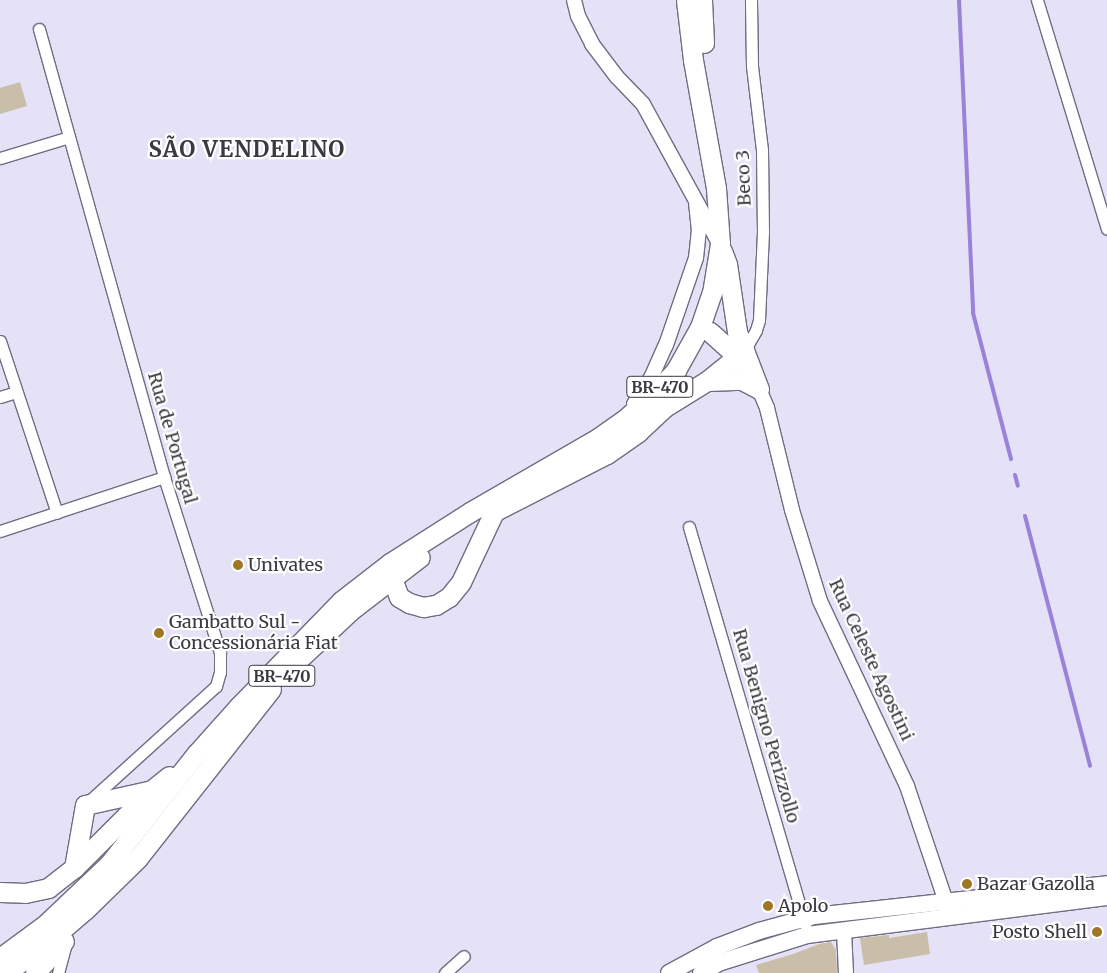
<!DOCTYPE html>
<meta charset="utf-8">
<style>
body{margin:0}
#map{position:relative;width:1107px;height:973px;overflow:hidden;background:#e5e1f7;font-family:Merriweather,serif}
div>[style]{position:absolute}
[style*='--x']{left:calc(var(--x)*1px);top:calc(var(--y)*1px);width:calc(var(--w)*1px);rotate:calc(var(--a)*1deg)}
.stream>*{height:4px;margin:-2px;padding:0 2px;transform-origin:2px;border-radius:2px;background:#9982d7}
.building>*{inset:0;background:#c9beaa}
.roads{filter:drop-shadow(1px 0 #716d80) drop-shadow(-1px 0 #716d80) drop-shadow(0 1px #716d80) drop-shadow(0 -1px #716d80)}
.minor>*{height:11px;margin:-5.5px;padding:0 5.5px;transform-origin:5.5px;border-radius:5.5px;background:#fff}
.tertiary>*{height:14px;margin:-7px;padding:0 7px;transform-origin:7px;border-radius:7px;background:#fff}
.secondary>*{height:16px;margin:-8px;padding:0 8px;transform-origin:8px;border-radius:8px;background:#fff}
.trunk>*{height:19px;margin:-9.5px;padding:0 9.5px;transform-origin:9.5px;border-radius:9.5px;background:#fff}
.dots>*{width:14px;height:14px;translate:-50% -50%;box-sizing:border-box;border:2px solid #fff;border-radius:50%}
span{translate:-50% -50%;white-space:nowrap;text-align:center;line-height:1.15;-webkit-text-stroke:4.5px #fff;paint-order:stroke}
.shield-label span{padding:1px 4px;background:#fff;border:1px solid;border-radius:4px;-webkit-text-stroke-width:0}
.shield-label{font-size:16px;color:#3b3941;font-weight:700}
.street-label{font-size:18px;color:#3b3941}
.poi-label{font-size:18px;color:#3b3941}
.left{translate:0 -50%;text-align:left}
.right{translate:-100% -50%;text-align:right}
.district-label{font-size:22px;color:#3b3941;font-weight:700;letter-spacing:1px}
</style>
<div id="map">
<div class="stream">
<i style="--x:959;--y:0;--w:313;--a:87.4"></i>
<i style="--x:973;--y:313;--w:151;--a:75.4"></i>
<i style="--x:1015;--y:475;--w:11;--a:75"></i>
<i style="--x:1025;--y:516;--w:258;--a:75.4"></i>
</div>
<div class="building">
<i style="clip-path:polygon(20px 82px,27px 106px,0 114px,0 88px)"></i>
<i style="clip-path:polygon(927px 932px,930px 954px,864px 965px,860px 938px,889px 935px,889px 938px)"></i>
<i style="clip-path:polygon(831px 942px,836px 950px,837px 973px,759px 973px,756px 965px,793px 954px,819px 944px)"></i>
</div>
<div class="roads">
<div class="minor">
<i style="--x:1037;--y:0;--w:239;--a:73"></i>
<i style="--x:39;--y:29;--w:465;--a:74.4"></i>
<i style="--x:164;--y:477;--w:185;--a:72.3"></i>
<i style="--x:220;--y:653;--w:19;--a:90"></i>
<i style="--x:220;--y:672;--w:15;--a:106"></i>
<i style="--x:216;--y:686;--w:173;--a:137.8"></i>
<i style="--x:0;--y:158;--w:72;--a:-16.9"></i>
<i style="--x:0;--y:341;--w:181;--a:71.7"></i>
<i style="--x:744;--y:351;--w:24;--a:-60"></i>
<i style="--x:756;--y:330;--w:10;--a:-73"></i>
<i style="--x:759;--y:320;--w:88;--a:-87.4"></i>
<i style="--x:763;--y:232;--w:82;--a:-90.7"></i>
<i style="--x:762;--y:150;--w:85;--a:-96.8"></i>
<i style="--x:752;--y:66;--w:66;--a:-90.9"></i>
<i style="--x:0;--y:397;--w:17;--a:-17"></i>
<i style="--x:689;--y:527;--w:414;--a:73.7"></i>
<i style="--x:0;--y:531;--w:173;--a:-18.2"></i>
<i style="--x:58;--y:973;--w:31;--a:-75"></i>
<i style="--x:445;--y:973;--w:25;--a:-42"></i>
</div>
<div class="tertiary">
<i style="--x:574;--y:0;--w:16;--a:76"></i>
<i style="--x:578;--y:16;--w:31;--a:63"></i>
<i style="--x:592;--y:44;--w:41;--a:52.9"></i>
<i style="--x:617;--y:77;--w:37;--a:46"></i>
<i style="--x:643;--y:104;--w:154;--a:61.3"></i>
<i style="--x:759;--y:389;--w:21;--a:67"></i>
<i style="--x:767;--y:408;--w:105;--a:76.2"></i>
<i style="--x:792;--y:510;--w:95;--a:72.9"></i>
<i style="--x:820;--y:601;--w:204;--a:64.8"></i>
<i style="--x:907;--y:786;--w:132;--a:71.4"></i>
<i style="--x:634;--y:404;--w:31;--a:-57"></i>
<i style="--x:651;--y:378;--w:36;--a:-66"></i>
<i style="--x:666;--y:345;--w:92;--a:-71"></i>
<i style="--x:696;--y:258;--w:27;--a:-84"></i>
<i style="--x:699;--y:231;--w:27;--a:-96"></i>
<i style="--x:844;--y:931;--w:42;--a:87.3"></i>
</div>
<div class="secondary">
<i style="--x:669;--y:973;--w:55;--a:-28.4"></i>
<i style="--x:717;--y:947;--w:45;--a:-20.9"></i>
<i style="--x:759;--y:931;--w:57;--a:-15.3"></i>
<i style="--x:814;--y:916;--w:295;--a:-6.2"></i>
<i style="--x:701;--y:973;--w:23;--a:-29"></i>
<i style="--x:721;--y:962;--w:90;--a:-17.4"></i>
<i style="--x:807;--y:935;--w:302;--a:-7.2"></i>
</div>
<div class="trunk">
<i style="--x:702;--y:0;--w:43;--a:87.3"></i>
<i style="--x:722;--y:251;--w:14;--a:69"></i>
<i style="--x:727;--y:264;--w:69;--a:81.6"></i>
<i style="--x:737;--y:332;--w:61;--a:68.9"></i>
<i style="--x:710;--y:332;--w:38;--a:42"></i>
<i style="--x:738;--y:357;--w:12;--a:55"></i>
<i style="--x:707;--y:381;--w:35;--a:-2"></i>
<i style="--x:742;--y:380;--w:19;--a:28"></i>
<i style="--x:497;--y:510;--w:123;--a:-27"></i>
<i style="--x:607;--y:454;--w:38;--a:-35"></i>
<i style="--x:638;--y:432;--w:37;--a:-43"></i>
<i style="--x:665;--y:407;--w:49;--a:-31.8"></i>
<i style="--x:707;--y:381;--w:48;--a:-39"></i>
<i style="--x:390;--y:566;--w:12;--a:81"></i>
<i style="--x:392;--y:578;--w:20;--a:70"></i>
<i style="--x:399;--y:597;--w:12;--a:31"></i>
<i style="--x:409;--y:603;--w:15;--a:16"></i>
<i style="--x:423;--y:607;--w:13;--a:-9"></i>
<i style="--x:436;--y:605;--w:15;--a:-32"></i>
<i style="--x:449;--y:597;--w:19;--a:-51"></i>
<i style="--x:461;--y:582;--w:77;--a:-64.8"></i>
<i style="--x:300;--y:658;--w:69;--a:-43.2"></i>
<i style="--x:350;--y:611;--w:88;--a:-37.6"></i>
<i style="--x:85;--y:805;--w:69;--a:-12.6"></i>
<i style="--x:74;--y:868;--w:64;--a:-80.1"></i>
<i style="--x:0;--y:892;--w:25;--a:2"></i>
<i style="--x:25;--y:893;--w:24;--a:-12"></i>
<i style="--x:48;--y:888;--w:33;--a:-38"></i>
<i style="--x:74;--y:868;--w:110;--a:-45"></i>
<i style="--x:152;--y:790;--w:22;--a:-39"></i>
<i style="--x:0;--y:958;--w:57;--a:-36.5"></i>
<i style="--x:46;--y:924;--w:88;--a:-43.6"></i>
<i style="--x:110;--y:863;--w:140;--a:-51.7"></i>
<i style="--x:197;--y:753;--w:63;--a:-48.2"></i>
<i style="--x:239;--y:706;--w:146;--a:-45.8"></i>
<i style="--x:341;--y:601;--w:62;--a:-37.8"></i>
<i style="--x:390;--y:563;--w:95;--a:-32.5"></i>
<i style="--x:470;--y:512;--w:148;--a:-30"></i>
<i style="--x:598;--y:438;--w:32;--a:-35"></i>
<i style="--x:624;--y:420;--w:45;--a:-42.3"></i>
<i style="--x:657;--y:390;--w:28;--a:-46"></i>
<i style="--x:676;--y:370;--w:49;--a:-60.8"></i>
<i style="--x:700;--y:327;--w:36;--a:-71"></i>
<i style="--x:712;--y:293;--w:50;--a:-80.7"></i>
<i style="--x:720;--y:244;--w:56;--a:-94.1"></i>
<i style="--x:716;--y:188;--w:130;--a:-100.2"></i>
<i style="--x:693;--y:60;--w:60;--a:-96.7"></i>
<i style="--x:5;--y:973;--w:40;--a:-34.9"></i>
<i style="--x:38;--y:950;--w:63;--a:-40.5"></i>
<i style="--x:86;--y:909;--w:73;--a:-44.4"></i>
<i style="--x:138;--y:858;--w:215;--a:-51.8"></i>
<i style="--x:35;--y:973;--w:43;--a:-47.8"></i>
</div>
</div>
<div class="dots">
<i style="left:238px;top:565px;background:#9f7725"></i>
<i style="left:159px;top:633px;background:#9f7725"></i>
<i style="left:967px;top:884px;background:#9f7725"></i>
<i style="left:768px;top:906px;background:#9f7725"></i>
<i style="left:1097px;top:932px;background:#9f7725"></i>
</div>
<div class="shield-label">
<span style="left:660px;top:387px">BR-470</span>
<span style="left:282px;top:676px">BR-470</span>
</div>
<div class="street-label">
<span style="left:744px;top:178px;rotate:-92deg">Beco 3</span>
<span style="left:172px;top:438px;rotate:74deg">Rua de Portugal</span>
<span style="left:871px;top:660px;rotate:65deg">Rua Celeste Agostini</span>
<span style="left:766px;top:726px;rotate:74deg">Rua Benigno Perizzollo</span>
</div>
<div class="poi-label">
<span class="left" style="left:248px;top:565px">Univates</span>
<span class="left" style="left:169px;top:633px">Gambatto Sul -<br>Concessionária Fiat</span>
<span class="left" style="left:977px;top:884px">Bazar Gazolla</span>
<span class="left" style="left:778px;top:906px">Apolo</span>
<span class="right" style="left:1087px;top:932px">Posto Shell</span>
</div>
<div class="district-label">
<span style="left:247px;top:150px">SÃO VENDELINO</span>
</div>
</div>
